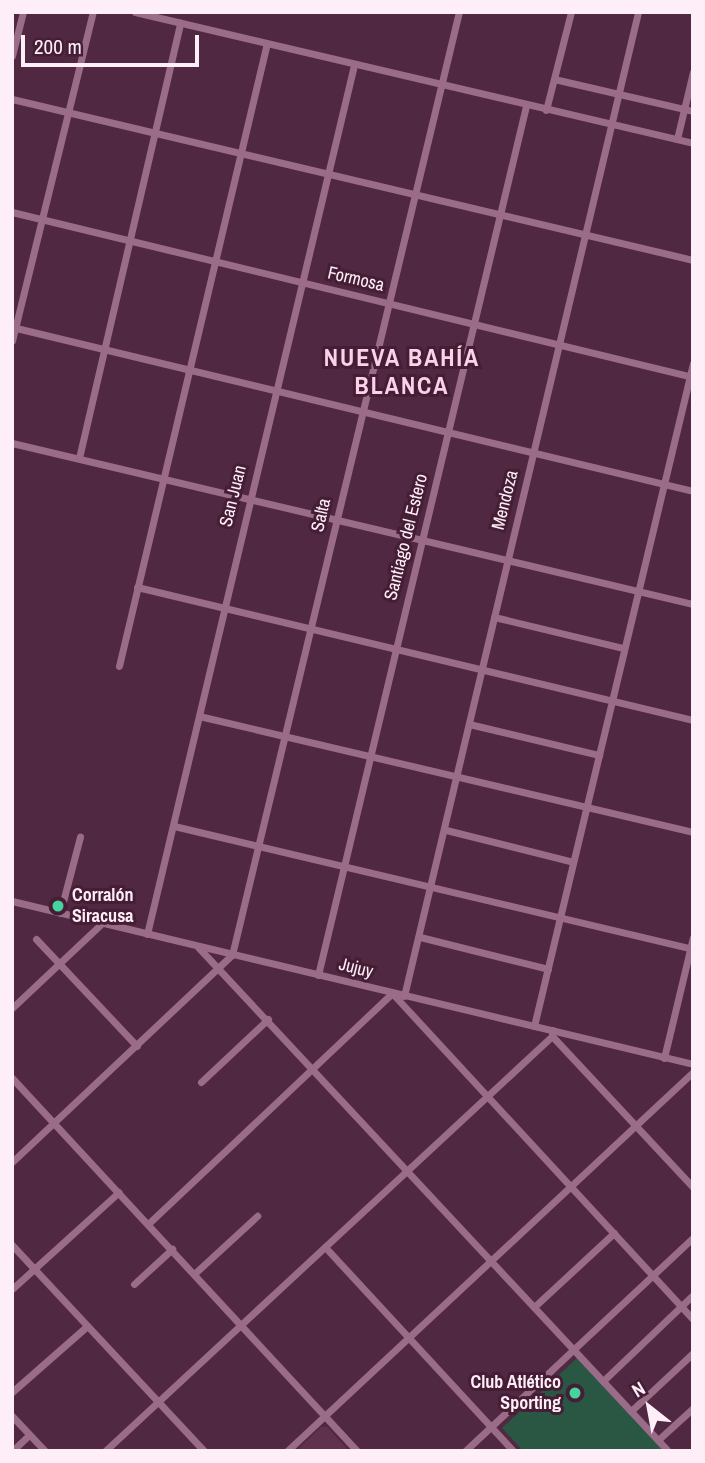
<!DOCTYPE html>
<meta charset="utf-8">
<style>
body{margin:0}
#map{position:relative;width:705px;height:1463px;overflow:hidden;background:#502841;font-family:"Archivo Narrow",sans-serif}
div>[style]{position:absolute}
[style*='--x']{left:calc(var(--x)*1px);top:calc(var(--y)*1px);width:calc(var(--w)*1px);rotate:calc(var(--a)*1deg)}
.built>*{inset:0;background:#5f314d}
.green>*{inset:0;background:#295743}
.street>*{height:7px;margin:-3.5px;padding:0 3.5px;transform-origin:3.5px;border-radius:3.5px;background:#9a6c87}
.dots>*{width:19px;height:19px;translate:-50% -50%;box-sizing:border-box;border:4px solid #451e36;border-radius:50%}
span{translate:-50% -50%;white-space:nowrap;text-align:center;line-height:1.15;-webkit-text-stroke:6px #451e36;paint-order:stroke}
.street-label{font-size:18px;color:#feeef7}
.poi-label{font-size:18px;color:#feeef7;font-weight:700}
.left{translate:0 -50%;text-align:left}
.right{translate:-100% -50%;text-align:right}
.district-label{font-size:24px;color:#fcd2e9;font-weight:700;letter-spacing:2px}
.frame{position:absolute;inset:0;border:14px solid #feeef7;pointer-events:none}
.north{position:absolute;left:614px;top:1372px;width:70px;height:70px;-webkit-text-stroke:5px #451e36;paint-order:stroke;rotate:329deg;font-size:19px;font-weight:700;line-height:28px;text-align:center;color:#feeef7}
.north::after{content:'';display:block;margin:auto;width:24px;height:32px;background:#feeef7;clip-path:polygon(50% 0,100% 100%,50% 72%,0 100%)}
.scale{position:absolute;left:21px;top:35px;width:178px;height:32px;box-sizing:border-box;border:4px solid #feeef7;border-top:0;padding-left:9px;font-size:21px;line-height:24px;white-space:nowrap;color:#feeef7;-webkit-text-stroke:5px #451e36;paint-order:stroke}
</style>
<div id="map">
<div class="built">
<i style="clip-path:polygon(321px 1427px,327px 1427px,349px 1451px,296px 1451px)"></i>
</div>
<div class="green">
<i style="clip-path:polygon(577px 1358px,664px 1451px,523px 1451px,502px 1428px)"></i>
</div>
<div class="street">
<i style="--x:135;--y:12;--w:573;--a:13.21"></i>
<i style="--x:12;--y:56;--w:45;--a:-76"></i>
<i style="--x:554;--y:79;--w:143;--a:13"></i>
<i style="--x:12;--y:99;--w:700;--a:13.3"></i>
<i style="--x:546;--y:110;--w:101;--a:-75.7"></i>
<i style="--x:677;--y:139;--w:69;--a:-76.6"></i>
<i style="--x:12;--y:212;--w:701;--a:13.62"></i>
<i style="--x:12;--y:327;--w:700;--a:13.54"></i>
<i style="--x:12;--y:341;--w:339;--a:-76.2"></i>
<i style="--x:12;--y:443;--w:700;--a:13.3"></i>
<i style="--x:79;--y:458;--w:447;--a:-76.9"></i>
<i style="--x:137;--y:587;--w:572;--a:13.45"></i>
<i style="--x:494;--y:617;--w:133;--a:13.5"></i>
<i style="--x:119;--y:666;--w:640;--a:-76.64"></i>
<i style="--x:199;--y:716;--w:507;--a:13.21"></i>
<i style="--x:469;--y:724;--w:134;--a:13.4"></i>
<i style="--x:174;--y:826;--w:533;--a:13.33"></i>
<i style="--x:446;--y:830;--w:131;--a:14.1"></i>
<i style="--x:12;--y:901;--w:700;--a:13.46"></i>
<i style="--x:60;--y:913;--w:79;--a:-75.3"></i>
<i style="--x:147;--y:934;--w:893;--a:-76.6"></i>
<i style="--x:420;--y:937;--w:132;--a:14"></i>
<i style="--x:36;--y:939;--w:147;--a:46.7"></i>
<i style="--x:198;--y:947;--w:689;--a:47"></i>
<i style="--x:318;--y:975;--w:894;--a:-76.54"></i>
<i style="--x:404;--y:996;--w:1011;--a:-76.62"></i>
<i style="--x:12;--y:1008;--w:121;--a:-43.3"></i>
<i style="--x:534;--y:1026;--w:682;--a:-76.51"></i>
<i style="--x:552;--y:1036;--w:207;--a:47"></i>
<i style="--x:664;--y:1058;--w:124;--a:-76.5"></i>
<i style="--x:12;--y:1078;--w:508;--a:47.23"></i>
<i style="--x:201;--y:1082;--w:92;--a:-43.2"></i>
<i style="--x:12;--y:1162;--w:302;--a:-43.3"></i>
<i style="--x:232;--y:955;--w:970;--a:-76.47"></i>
<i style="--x:148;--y:1224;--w:336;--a:-43.4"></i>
<i style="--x:392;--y:993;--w:444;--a:47.3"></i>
<i style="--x:12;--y:1245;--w:282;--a:47"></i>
<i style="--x:325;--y:1247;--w:277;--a:47.3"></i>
<i style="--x:194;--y:1274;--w:86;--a:-42.6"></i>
<i style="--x:134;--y:1284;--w:52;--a:-42.6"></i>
<i style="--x:12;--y:1289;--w:144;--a:-42.2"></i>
<i style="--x:534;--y:1307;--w:109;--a:-42.8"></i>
<i style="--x:603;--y:1381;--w:124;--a:-43.7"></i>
<i style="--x:12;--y:1392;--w:100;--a:-41.3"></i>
<i style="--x:631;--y:1411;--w:85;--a:-43.1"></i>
<i style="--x:12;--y:1416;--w:48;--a:46.7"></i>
<i style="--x:658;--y:1440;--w:47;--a:-42.4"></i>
<i style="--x:12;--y:1451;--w:23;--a:-43"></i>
<i style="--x:105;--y:1451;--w:610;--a:-42.87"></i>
<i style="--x:552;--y:1036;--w:6;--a:-90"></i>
<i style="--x:287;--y:1451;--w:555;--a:-43.03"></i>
<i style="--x:465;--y:1451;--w:312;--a:-43.1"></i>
</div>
<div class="dots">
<i style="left:58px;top:906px;background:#46d49e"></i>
<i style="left:575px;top:1393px;background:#46d49e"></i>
</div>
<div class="street-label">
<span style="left:356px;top:279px;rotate:13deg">Formosa</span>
<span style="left:233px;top:496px;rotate:-76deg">San Juan</span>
<span style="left:505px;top:500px;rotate:-76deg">Mendoza</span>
<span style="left:321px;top:515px;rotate:-77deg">Salta</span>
<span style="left:406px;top:537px;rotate:-76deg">Santiago del Estero</span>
<span style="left:356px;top:968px;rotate:14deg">Jujuy</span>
</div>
<div class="poi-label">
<span class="left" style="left:72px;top:906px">Corralón<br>Siracusa</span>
<span class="right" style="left:561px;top:1393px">Club Atlético<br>Sporting</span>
</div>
<div class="district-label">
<span style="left:402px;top:372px">NUEVA BAHÍA<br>BLANCA</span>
</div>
<div class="frame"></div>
<div class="north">N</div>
<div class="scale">200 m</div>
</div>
